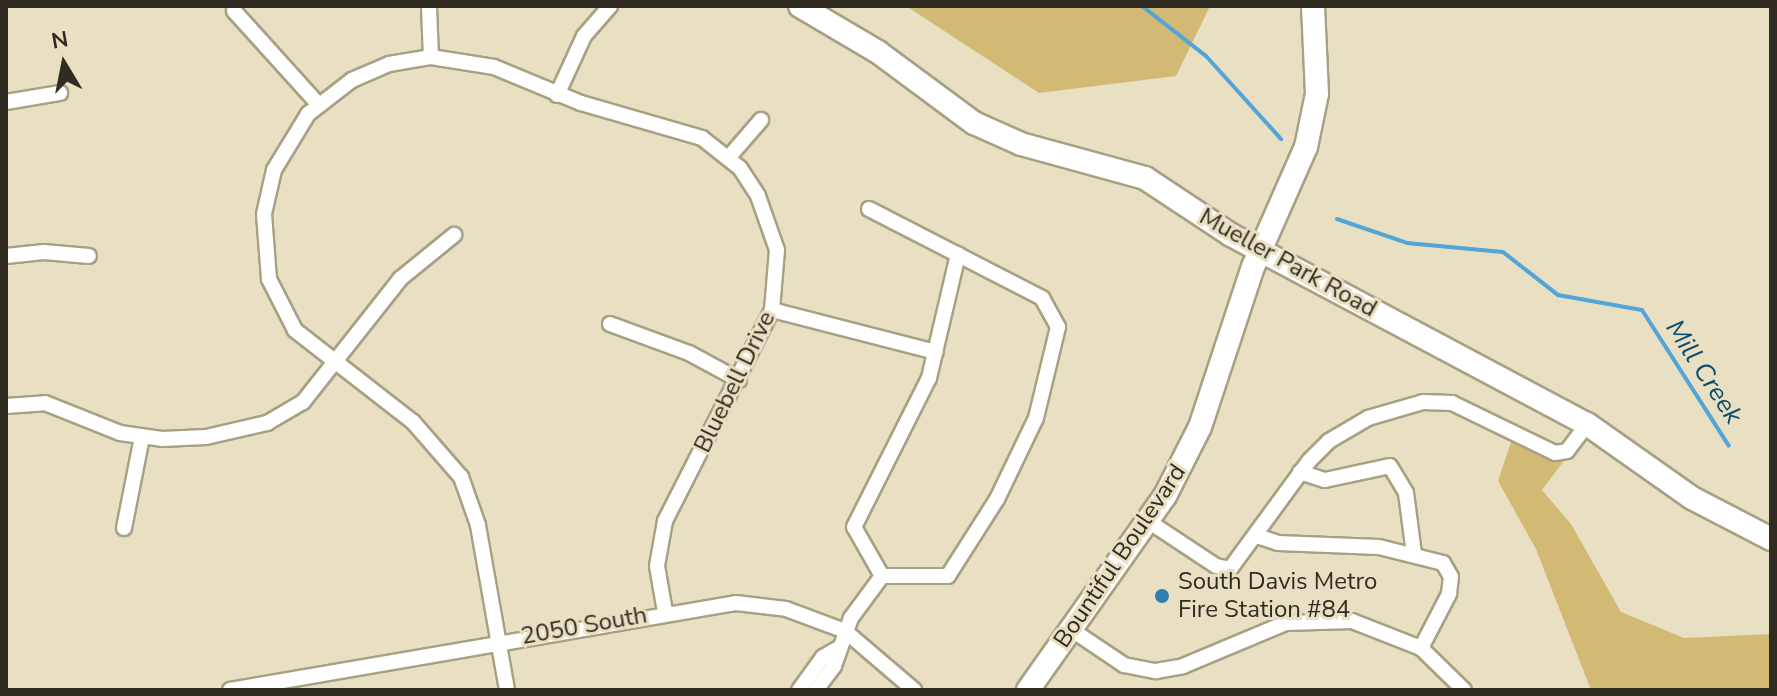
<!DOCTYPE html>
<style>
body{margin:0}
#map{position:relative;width:1777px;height:696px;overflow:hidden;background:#e9dfc2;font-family:"Nunito Sans",sans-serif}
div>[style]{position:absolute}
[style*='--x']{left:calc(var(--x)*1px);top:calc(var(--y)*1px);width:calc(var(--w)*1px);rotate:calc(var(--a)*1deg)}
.green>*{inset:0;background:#d2ba75}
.stream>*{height:4px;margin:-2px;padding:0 2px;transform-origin:2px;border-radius:2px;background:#53a4d8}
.roads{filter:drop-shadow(2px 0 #a9a084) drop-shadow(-2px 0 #a9a084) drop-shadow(0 2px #a9a084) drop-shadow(0 -2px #a9a084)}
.street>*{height:14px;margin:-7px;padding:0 7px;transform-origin:7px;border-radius:7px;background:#fff}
.secondary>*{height:22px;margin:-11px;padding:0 11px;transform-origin:11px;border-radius:11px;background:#fff}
.dots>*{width:22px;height:22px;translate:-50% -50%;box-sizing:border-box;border:4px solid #e9dfc2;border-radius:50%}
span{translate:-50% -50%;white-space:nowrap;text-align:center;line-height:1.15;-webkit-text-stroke:6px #e9dfc2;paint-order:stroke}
.street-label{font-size:24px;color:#302c21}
.poi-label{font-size:24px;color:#302c21}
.left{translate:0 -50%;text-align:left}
.water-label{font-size:26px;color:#0a4c6f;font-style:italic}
.frame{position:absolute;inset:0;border:8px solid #302c21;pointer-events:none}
.north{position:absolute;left:24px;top:24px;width:80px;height:80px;-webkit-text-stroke:6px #e9dfc2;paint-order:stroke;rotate:350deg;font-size:22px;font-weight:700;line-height:32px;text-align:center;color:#302c21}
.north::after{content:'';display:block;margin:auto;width:28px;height:36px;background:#302c21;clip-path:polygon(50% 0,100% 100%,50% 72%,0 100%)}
</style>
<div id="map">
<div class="green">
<i style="clip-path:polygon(906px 6px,1210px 6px,1176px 76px,1039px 93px)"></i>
<i style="clip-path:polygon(1512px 439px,1566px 458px,1542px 490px,1571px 524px,1621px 612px,1684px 638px,1771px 634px,1771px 690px,1591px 690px,1536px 549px,1498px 481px)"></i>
</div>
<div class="stream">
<i style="--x:1142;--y:6;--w:81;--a:38"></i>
<i style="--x:1206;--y:56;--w:112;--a:47.9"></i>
<i style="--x:1337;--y:219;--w:74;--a:18.9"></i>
<i style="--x:1407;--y:243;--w:96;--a:5.4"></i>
<i style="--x:1503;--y:252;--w:70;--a:38"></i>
<i style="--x:1558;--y:295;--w:85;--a:10.1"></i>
<i style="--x:1642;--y:310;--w:161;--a:57.4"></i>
</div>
<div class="roads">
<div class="street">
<i style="--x:429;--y:6;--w:51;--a:87.8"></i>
<i style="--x:234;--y:11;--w:127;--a:47.9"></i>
<i style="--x:557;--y:95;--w:65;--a:-65.4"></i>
<i style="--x:584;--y:36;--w:40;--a:-49"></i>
<i style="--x:6;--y:102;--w:55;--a:-9.5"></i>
<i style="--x:729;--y:157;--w:49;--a:-49.1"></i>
<i style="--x:869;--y:209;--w:195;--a:27.2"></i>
<i style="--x:1042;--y:298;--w:33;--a:61"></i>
<i style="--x:1058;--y:327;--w:94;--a:103.6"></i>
<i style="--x:1036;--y:418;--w:90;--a:115.7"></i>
<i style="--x:997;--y:499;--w:91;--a:122.5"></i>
<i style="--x:948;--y:576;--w:66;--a:180"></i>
<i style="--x:6;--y:256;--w:38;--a:-6"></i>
<i style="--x:44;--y:252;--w:45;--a:5.1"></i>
<i style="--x:772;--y:310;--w:169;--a:14.4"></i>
<i style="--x:610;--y:324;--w:84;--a:20.2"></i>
<i style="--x:689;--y:353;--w:57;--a:28.4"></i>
<i style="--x:6;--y:406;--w:39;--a:-4"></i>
<i style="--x:45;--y:403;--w:81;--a:21.8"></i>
<i style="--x:120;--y:433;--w:42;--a:8.1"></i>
<i style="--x:162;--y:439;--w:44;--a:-2.6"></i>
<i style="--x:206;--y:437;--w:63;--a:-12.9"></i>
<i style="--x:267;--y:423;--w:42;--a:-30.3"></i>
<i style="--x:303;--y:402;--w:157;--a:-51.7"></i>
<i style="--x:400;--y:279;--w:70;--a:-39.2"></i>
<i style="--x:1300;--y:472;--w:26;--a:18"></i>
<i style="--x:1325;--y:480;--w:66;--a:-12.2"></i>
<i style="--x:1390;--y:466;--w:31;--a:59"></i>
<i style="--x:1406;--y:493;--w:62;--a:82.5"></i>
<i style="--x:1148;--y:521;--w:82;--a:33.5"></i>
<i style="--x:1216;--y:566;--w:14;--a:12"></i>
<i style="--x:1230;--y:569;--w:134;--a:-53.8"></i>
<i style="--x:1309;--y:461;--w:28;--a:-45"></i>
<i style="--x:1329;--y:441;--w:45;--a:-30.5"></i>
<i style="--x:1368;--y:418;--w:57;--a:-16.2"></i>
<i style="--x:1423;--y:402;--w:29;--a:2"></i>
<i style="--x:1452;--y:403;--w:114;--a:25.9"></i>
<i style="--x:1555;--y:453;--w:12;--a:-9"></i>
<i style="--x:1567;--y:451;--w:34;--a:-53"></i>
<i style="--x:124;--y:528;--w:93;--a:-78.8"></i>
<i style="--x:1257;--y:536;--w:22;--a:18"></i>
<i style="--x:1278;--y:543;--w:101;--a:2.3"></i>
<i style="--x:1379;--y:547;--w:66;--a:14"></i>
<i style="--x:1443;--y:563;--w:16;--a:60"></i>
<i style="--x:1451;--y:577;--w:17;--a:97"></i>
<i style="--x:1449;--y:594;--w:61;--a:117.4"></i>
<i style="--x:882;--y:576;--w:56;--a:-119.7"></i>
<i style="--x:854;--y:527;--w:167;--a:-63.3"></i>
<i style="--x:929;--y:378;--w:127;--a:-76.8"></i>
<i style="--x:1072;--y:630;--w:63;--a:33.9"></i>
<i style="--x:1124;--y:665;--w:33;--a:11"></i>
<i style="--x:1156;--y:671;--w:27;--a:-10"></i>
<i style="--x:1183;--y:666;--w:112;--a:-22.7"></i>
<i style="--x:1286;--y:623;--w:66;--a:-1.7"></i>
<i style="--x:1352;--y:621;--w:74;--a:21.4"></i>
<i style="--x:1421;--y:648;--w:60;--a:44.3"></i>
<i style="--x:230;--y:690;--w:513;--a:-9.76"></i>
<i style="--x:736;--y:603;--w:50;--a:6.8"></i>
<i style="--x:786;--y:609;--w:63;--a:20.4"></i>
<i style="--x:845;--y:631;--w:91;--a:40.5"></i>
<i style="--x:507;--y:690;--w:168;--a:-100"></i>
<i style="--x:478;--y:525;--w:51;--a:-109.5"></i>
<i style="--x:461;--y:477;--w:73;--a:-131.1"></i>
<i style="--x:413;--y:422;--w:150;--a:-142.1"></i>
<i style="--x:295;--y:330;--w:57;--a:-117"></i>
<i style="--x:269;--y:279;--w:65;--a:-94.4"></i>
<i style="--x:264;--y:214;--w:45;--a:-77.2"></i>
<i style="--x:274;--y:170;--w:66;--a:-58.7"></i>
<i style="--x:308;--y:114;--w:56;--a:-37.7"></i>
<i style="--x:352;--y:80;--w:40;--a:-23.4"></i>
<i style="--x:389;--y:64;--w:43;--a:-9.5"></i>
<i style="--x:431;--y:57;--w:64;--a:9"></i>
<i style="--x:494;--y:67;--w:94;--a:22.5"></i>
<i style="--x:581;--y:103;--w:126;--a:16.1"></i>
<i style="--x:702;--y:138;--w:48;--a:38.3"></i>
<i style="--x:740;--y:168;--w:33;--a:57"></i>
<i style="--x:758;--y:196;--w:57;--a:70.6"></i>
<i style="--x:777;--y:250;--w:60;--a:94.8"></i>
<i style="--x:772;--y:310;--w:237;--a:116.9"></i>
<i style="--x:665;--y:521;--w:46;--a:100.1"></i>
<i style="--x:657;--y:566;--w:47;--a:80.1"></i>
<i style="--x:799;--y:690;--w:41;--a:-54"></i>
<i style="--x:823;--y:657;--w:20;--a:-30"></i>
<i style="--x:816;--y:690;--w:30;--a:-53"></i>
<i style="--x:834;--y:666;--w:51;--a:-70.5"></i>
<i style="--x:851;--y:618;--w:52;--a:-53.6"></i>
</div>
<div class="secondary">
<i style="--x:800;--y:6;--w:91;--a:30.5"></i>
<i style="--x:878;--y:52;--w:119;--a:36.5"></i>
<i style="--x:974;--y:123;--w:51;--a:24.1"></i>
<i style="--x:1021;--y:144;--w:129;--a:15.3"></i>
<i style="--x:1145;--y:178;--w:103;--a:33.5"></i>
<i style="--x:1231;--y:235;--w:403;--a:28"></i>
<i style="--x:1587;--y:424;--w:128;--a:35.2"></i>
<i style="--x:1692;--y:498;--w:89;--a:27.4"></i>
<i style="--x:1028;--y:690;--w:237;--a:-54.8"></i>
<i style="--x:1165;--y:496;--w:77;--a:-63.1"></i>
<i style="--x:1200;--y:427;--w:169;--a:-71.7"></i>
<i style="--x:1253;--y:267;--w:131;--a:-66.2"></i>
<i style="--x:1306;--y:147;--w:54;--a:-78.3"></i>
<i style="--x:1317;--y:94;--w:88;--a:-92.6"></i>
</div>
</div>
<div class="dots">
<i style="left:1162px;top:596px;background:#2c7faf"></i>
</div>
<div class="street-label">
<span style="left:1288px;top:263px;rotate:29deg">Mueller Park Road</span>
<span style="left:735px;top:382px;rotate:-64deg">Bluebell Drive</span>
<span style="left:1120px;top:556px;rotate:-56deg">Bountiful Boulevard</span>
<span style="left:584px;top:626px;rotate:-10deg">2050 South</span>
</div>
<div class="poi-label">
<span class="left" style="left:1178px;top:596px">South Davis Metro<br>Fire Station #84</span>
</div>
<div class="water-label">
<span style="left:1704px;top:372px;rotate:57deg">Mill Creek</span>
</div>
<div class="frame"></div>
<div class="north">N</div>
</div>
